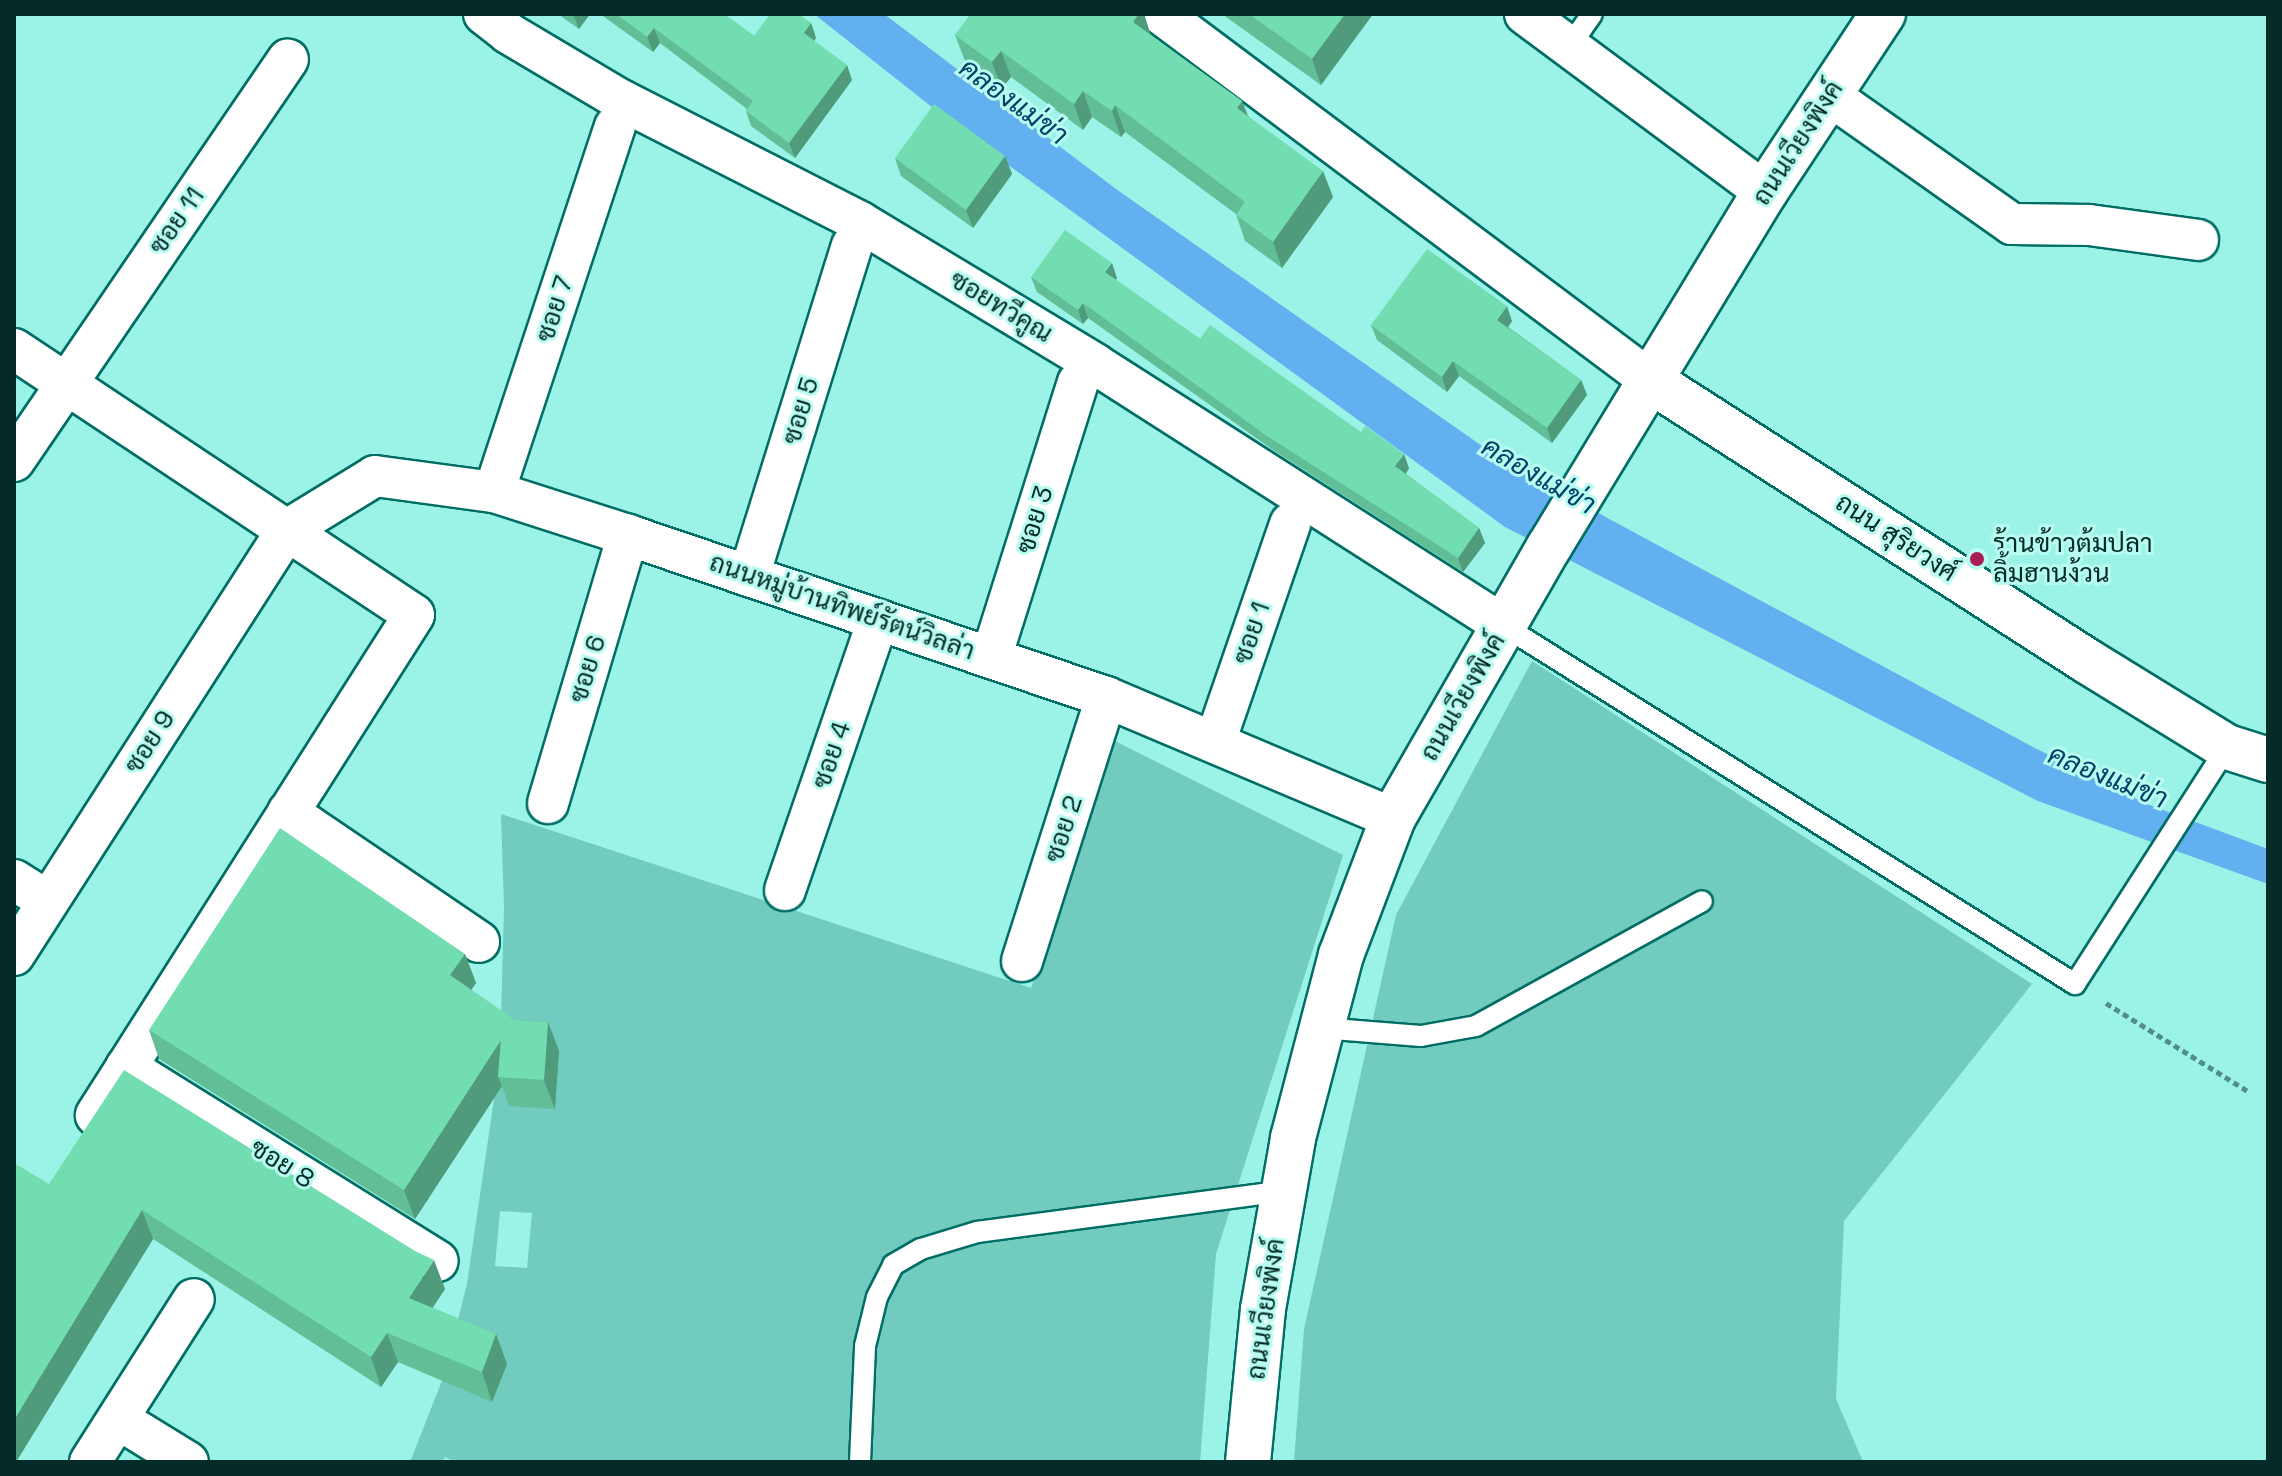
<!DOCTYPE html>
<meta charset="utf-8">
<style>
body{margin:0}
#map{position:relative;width:2282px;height:1476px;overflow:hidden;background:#9bf2e6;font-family:"Space Grotesk",Sarabun,sans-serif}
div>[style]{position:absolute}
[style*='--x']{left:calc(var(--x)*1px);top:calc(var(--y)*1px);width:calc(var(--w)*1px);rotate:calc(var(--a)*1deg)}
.green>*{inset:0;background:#72cbbf}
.water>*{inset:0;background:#62b0ef}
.path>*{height:5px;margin-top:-2.5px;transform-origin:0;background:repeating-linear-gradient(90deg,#519088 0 6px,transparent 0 10px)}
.roads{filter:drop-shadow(2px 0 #006e65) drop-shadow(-2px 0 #006e65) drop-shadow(0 2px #006e65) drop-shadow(0 -2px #006e65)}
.lane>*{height:20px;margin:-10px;padding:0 10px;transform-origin:10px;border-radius:10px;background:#fff}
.street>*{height:40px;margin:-20px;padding:0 20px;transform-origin:20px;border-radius:20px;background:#fff}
.secondary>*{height:44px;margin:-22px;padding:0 22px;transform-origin:22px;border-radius:22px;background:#fff}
.wall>*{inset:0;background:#61be97}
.shaded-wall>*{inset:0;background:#4f9b7b}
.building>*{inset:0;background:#71ddb0}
.dots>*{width:22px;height:22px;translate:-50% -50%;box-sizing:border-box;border:4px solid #b8fcf1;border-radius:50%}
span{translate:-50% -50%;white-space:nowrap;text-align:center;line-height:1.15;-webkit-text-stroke:6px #b8fcf1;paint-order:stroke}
.street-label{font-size:26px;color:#042b27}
.poi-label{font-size:26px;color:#042b27}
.left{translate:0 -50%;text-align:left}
.water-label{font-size:28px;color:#02426a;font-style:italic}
.frame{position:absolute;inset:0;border:16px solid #042b27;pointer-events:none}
</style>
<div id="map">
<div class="green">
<i style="clip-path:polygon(1532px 661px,2032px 984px,1844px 1221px,1836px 1399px,1863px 1462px,1294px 1462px,1304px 1329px,1396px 915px)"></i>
<i style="clip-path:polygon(evenodd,1115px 741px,1343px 855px,1216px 1254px,1200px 1462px,456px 1462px,445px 1457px,442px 1462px,410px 1462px,443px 1378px,467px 1284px,500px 1058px,504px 907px,501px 814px,1031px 988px,1115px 741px,500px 1211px,532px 1213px,527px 1268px,495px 1266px,500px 1211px)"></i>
</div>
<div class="water">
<i style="clip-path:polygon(814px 14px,884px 14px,1116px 189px,1509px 465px,2031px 746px,2147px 804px,2268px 849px,2268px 884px,2038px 801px,1505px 527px,970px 137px)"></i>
</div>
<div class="path">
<i style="--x:2106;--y:1003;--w:167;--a:31.8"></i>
</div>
<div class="roads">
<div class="lane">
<i style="--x:1569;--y:47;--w:40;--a:-55.1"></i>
<i style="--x:1504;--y:626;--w:674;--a:32.09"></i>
<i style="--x:2075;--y:984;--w:282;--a:-57.3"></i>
<i style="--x:1321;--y:1028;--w:100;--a:4.6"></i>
<i style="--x:1421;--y:1036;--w:56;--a:-10.3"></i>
<i style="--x:1476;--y:1026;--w:258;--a:-28.9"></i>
<i style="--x:860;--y:1462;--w:116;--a:-87.5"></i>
<i style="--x:865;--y:1346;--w:50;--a:-76.2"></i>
<i style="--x:877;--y:1297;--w:36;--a:-63"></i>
<i style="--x:893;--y:1265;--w:32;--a:-30"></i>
<i style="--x:921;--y:1249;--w:59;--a:-16.9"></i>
<i style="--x:977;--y:1232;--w:309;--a:-7.6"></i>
</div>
<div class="street">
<i style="--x:484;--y:14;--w:31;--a:38"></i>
<i style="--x:508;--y:33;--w:131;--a:30.7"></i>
<i style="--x:621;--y:100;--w:268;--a:27"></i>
<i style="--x:860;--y:222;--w:275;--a:31.1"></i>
<i style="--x:1095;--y:364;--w:486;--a:32.6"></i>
<i style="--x:1161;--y:14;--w:612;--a:36.83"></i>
<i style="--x:1525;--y:14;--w:299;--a:36.6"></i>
<i style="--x:1829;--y:95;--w:224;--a:35.2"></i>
<i style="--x:2012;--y:224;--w:77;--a:0.7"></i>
<i style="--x:2089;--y:225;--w:110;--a:7.8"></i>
<i style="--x:14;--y:349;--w:480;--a:33.6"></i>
<i style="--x:414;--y:615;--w:593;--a:122.46"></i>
<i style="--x:14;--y:461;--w:486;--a:-55.7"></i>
<i style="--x:494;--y:492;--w:385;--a:-71.7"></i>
<i style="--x:749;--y:576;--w:346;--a:-72.7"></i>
<i style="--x:991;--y:658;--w:289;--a:-72.5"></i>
<i style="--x:1215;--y:742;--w:231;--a:-71"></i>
<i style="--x:548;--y:803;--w:280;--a:-73.4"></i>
<i style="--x:288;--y:812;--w:231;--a:34.2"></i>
<i style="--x:14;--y:880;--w:39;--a:32"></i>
<i style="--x:785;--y:890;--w:286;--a:-71"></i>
<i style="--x:14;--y:955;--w:505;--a:-57.29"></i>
<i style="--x:287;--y:530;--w:103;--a:-31.5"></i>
<i style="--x:375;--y:476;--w:120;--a:7.7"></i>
<i style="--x:494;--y:492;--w:141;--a:17.8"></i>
<i style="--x:628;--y:535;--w:505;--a:18.72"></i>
<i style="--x:1106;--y:697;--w:311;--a:22.9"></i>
<i style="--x:1022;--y:961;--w:277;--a:-72.3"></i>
<i style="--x:126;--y:1067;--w:367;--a:31.9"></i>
<i style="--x:118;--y:1419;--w:82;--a:31.6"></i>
<i style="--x:90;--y:1462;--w:193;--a:-57.5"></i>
</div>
<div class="secondary">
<i style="--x:1651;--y:381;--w:518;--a:32.71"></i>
<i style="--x:2087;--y:661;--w:164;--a:31.6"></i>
<i style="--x:2227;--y:747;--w:43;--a:17.6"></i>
<i style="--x:1248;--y:1462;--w:154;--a:-84.4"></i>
<i style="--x:1263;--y:1309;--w:174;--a:-80"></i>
<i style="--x:1293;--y:1138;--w:189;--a:-75.3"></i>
<i style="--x:1341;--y:955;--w:147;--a:-69.2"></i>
<i style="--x:1393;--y:818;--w:313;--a:-60.1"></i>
<i style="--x:1549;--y:547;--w:416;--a:-58.7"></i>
<i style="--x:1765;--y:192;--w:214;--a:-56.5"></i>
</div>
</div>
<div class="wall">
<i style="clip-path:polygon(558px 14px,590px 14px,579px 29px)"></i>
<i style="clip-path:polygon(600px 14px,724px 14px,754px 36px,811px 23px,816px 38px,814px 41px,852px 80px,795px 158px,751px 126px,746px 111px,747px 109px,660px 43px,653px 52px)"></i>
<i style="clip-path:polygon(971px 14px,1144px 14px,1151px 36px,1242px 101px,1248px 116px,1333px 197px,1282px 268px,1245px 241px,1236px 214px,1125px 132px,1121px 137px,1092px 117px,1083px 130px,1011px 77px,1002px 88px,965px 61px,955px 35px)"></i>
<i style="clip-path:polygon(1222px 14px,1373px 14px,1321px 85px)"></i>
<i style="clip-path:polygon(1005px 156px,1012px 174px,973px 228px,901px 176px,895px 158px)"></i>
<i style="clip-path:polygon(1031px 277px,1117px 278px,1116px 280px,1200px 339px,1409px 468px,1406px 474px,1479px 528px,1485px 543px,1463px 572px,1273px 450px,1088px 318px,1083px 324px,1037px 292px)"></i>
<i style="clip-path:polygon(1512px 321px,1508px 327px,1581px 380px,1587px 395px,1552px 443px,1459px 376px,1447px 392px,1377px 340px,1371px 325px)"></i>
<i style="clip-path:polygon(465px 954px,476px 983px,471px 990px,515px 1020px,548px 1022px,559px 1051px,555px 1109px,509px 1106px,502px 1086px,415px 1219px,159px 1059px,149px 1030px)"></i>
<i style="clip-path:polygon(49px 1184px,445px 1289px,432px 1308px,496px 1334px,507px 1364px,492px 1402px,398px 1362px,381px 1387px,153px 1239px,16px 1462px,14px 1462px)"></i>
</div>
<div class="shaded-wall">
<i style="clip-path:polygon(573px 14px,590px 14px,579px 29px)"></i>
<i style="clip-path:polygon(1137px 14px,1144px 14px,1151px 36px,1133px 22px)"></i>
<i style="clip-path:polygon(1345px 14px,1373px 14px,1321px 85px,1312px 59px)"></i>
<i style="clip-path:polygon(811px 23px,816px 38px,809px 48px,804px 33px)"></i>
<i style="clip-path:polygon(654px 28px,660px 43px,653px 52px,647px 37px)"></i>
<i style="clip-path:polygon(1001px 51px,1011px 77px,1002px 88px,992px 62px)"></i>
<i style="clip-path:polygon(847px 65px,852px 80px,795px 158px,789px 143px)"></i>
<i style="clip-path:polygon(1083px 91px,1092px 117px,1083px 130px,1074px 104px)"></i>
<i style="clip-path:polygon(1242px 101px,1252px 127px,1237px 108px)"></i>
<i style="clip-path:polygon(1115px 105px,1125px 132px,1121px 137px,1112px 111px)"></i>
<i style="clip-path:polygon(1005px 156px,1012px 174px,973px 228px,966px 210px)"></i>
<i style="clip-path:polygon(1323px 171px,1333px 197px,1282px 268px,1273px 242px)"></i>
<i style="clip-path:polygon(1112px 263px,1117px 278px,1111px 287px,1105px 272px)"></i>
<i style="clip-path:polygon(1083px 303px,1088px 318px,1083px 324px,1078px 310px)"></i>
<i style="clip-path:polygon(1507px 306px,1512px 321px,1503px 335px,1497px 320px)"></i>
<i style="clip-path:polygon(1453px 361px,1459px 376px,1447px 392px,1442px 377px)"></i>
<i style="clip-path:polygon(1581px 380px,1587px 395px,1552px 443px,1547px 428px)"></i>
<i style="clip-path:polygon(1404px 454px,1409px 468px,1401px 481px,1395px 466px)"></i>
<i style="clip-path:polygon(1479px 528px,1485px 543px,1463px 572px,1458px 558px)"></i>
<i style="clip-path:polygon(465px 954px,476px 983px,461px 1005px,450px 975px)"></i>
<i style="clip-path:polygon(548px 1022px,559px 1051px,555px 1109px,544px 1080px)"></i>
<i style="clip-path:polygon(501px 1040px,498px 1077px,502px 1086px,415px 1219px,404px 1190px)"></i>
<i style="clip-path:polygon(142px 1210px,153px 1239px,16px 1462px,14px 1462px,14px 1420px)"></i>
<i style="clip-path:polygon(434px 1260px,445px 1289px,420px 1327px,409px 1298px)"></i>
<i style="clip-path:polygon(387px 1333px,398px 1362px,381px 1387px,371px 1357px)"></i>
<i style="clip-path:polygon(496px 1334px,507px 1364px,492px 1402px,482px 1372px)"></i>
</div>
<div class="building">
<i style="clip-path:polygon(616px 14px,724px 14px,754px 36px,770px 14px,799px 14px,811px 23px,804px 33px,847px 65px,789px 143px,746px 111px,753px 101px,654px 28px,647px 37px)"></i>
<i style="clip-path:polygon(971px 14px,1139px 14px,1133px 22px,1242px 101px,1237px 108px,1323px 171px,1273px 242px,1236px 215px,1245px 202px,1115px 105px,1112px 111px,1083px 91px,1074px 104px,1001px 51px,992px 62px,955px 35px)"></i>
<i style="clip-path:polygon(1249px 14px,1345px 14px,1312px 59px)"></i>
<i style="clip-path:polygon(934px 104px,1005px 156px,966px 210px,895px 158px)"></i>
<i style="clip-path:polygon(1065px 230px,1112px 263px,1105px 272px,1200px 339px,1210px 325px,1361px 432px,1365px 426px,1404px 454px,1395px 466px,1479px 528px,1458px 558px,1267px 436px,1083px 303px,1078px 310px,1031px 277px)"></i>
<i style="clip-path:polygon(1427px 249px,1507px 306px,1497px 320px,1581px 380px,1547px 428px,1453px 361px,1442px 377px,1371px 325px)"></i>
<i style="clip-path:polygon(280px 828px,465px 954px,450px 975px,515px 1020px,548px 1022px,544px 1080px,498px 1077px,501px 1040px,404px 1190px,149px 1030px)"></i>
<i style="clip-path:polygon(124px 1070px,415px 1251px,434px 1260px,409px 1298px,496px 1334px,482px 1372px,387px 1333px,371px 1357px,142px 1210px,14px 1420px,14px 1163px,49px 1184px)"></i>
</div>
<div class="dots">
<i style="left:1977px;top:559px;background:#ac1c54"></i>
</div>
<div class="street-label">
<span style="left:1798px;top:143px;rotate:-57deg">ถนนเวียงพิงค์</span>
<span style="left:177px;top:221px;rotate:-55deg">ซอย 11</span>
<span style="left:1001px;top:307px;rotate:31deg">ซอยทวีคูณ</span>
<span style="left:555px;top:309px;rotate:-72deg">ซอย 7</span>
<span style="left:801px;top:411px;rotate:-73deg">ซอย 5</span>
<span style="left:1035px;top:520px;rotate:-73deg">ซอย 3</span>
<span style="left:1896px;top:538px;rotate:33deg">ถนน สุริยวงศ์</span>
<span style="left:842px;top:607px;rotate:19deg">ถนนหมู่บ้านทิพย์รัตน์วิลล่า</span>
<span style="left:1252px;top:633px;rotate:-71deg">ซอย 1</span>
<span style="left:588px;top:669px;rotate:-73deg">ซอย 6</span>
<span style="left:1463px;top:697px;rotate:-60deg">ถนนเวียงพิงค์</span>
<span style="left:150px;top:742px;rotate:-57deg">ซอย 9</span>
<span style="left:832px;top:755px;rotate:-71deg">ซอย 4</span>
<span style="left:1064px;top:829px;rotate:-72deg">ซอย 2</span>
<span style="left:282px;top:1164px;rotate:32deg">ซอย 8</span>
<span style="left:1266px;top:1309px;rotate:-82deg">ถนนเวียงพิงค์</span>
</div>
<div class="poi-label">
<span class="left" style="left:1993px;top:559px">ร้านข้าวต้มปลา<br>ลิ้มฮานง้วน</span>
</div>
<div class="water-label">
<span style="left:1014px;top:101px;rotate:36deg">คลองแม่ข่า</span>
<span style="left:1539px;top:475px;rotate:30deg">คลองแม่ข่า</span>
<span style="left:2108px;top:776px;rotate:22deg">คลองแม่ข่า</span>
</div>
<div class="frame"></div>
</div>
